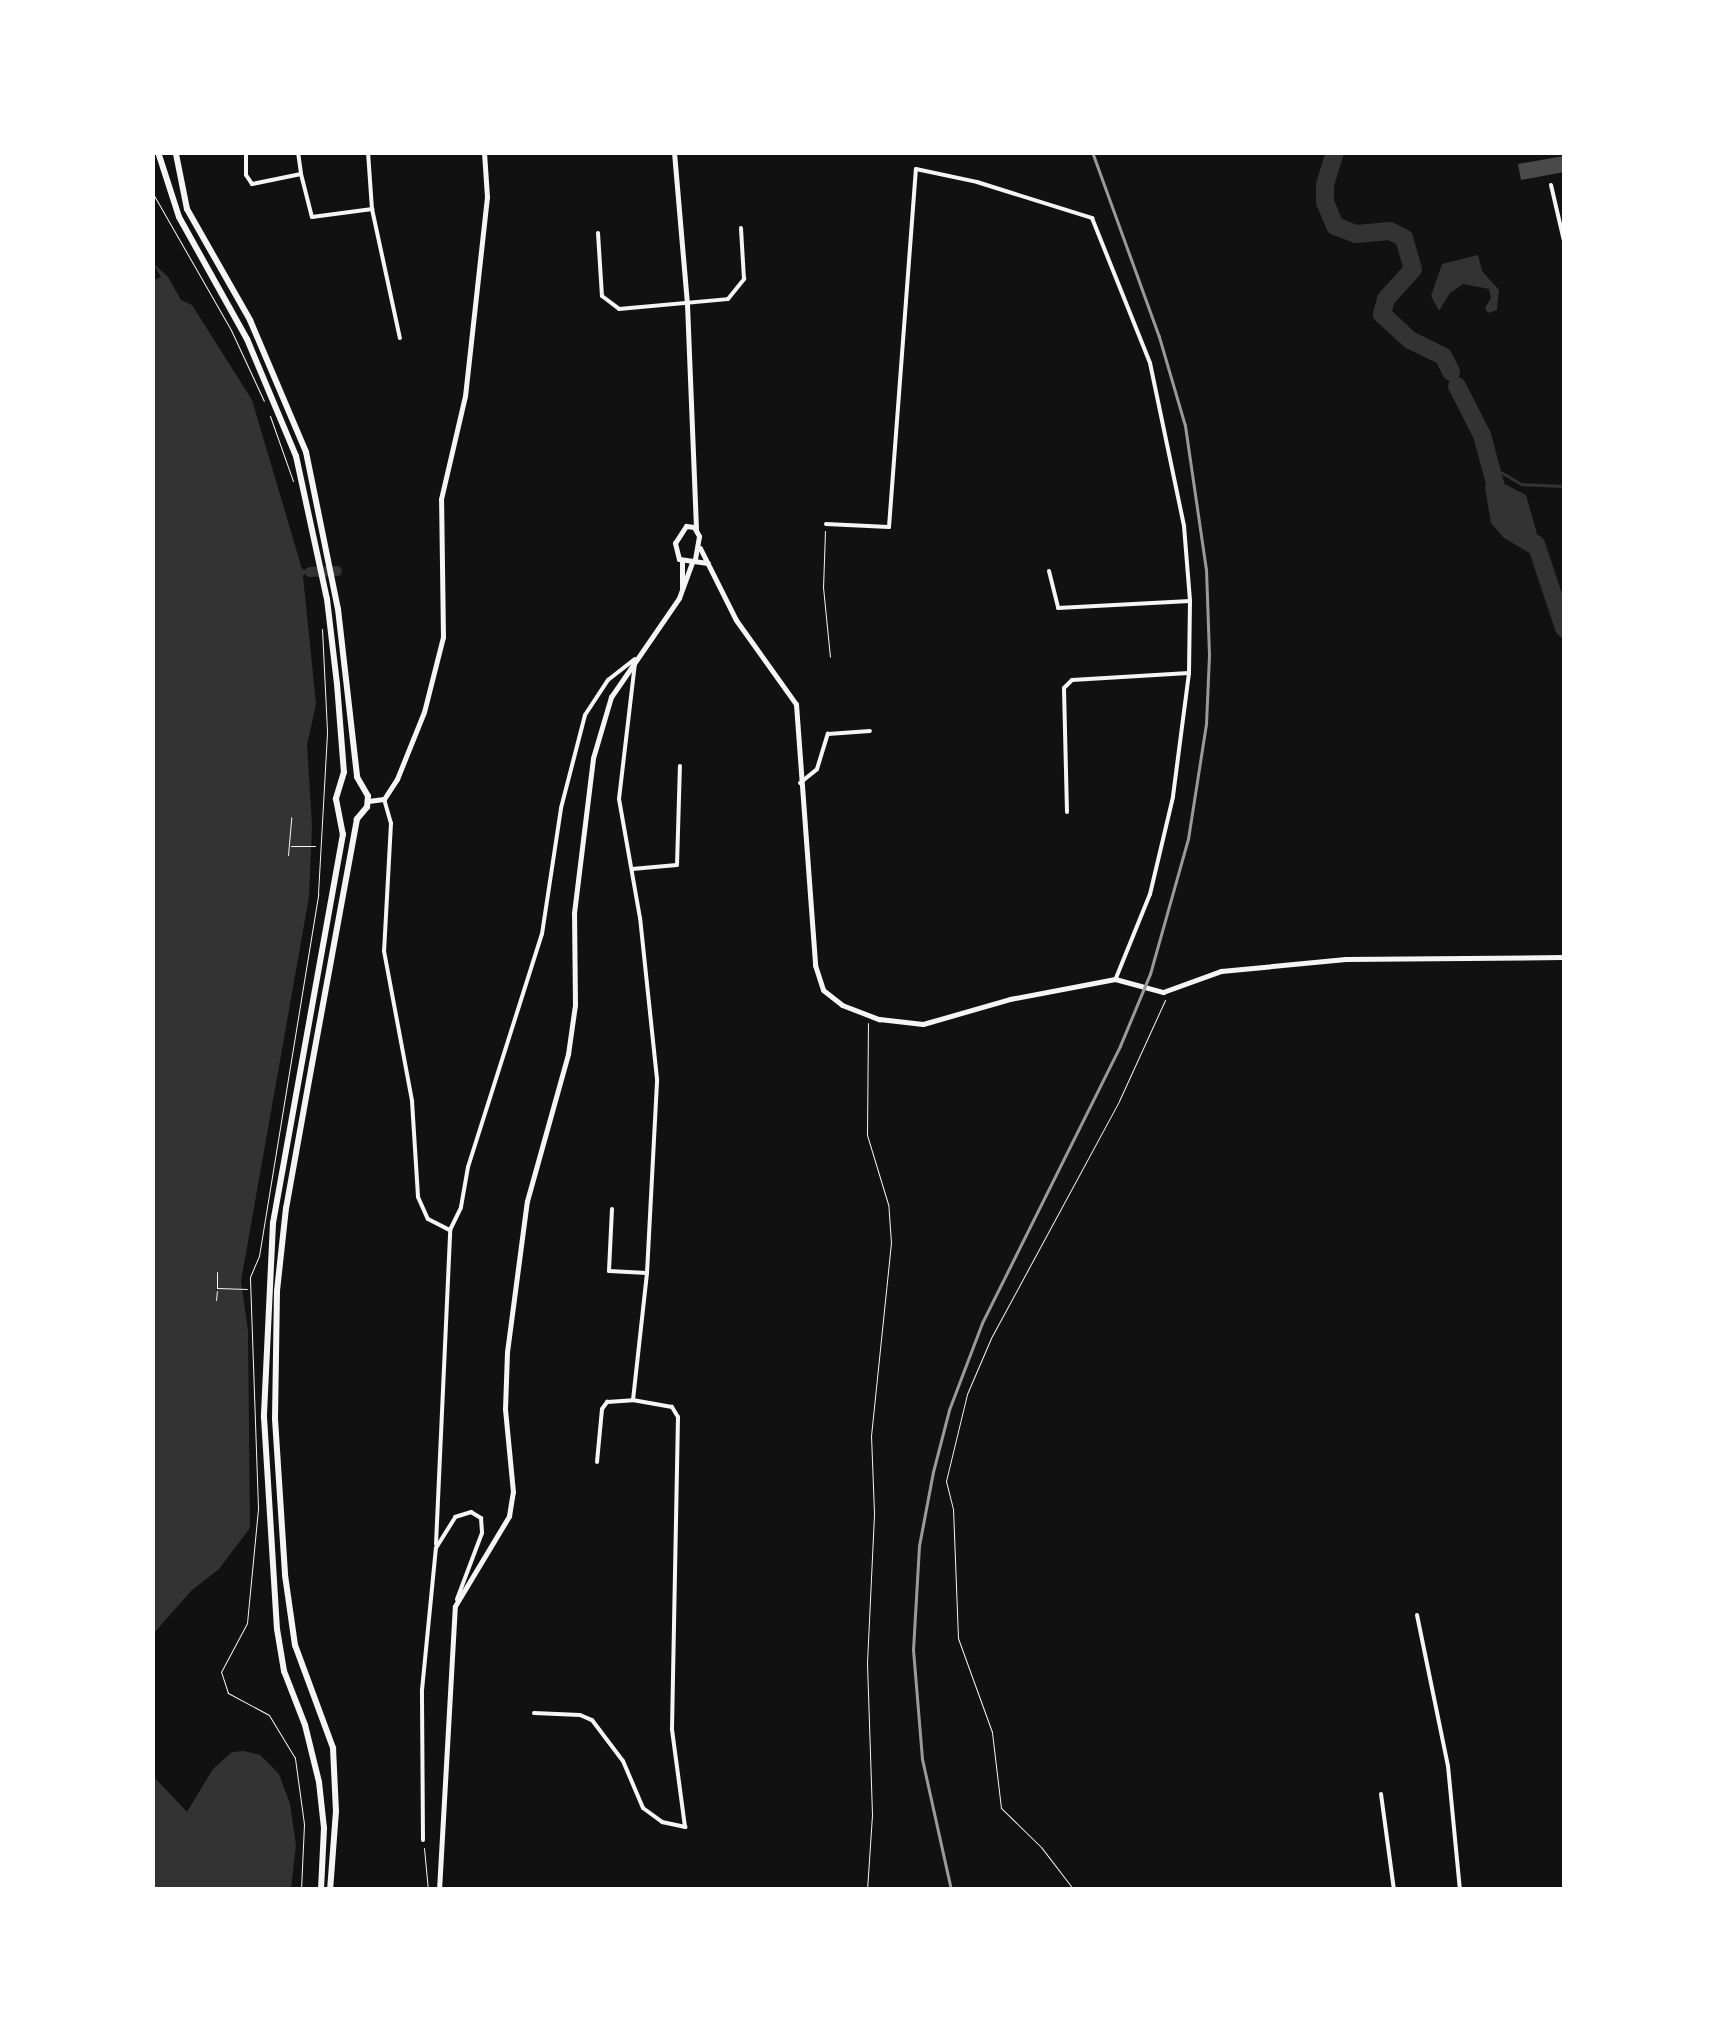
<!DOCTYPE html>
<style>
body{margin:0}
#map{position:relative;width:1717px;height:2042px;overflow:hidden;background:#111;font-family:"Sofia Sans Condensed",sans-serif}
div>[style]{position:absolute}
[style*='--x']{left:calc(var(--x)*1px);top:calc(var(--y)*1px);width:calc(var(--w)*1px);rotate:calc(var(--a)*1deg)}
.water>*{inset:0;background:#333}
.stream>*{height:2.5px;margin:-1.25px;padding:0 1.25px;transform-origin:1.25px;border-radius:1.25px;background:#333}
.canal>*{height:10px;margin:-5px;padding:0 5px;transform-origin:5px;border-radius:5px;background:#333}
.river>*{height:18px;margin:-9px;padding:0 9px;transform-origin:9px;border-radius:9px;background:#333}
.building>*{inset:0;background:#4a4a4a}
.path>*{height:1px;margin:-0.5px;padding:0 0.5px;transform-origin:0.5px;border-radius:0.5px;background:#f5f5f5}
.minor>*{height:4px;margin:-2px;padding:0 2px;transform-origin:2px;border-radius:2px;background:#f5f5f5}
.tertiary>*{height:5px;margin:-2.5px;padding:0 2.5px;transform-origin:2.5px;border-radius:2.5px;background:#f5f5f5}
.secondary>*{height:5px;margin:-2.5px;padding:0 2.5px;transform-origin:2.5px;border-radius:2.5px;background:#f5f5f5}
.primary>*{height:6px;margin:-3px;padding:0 3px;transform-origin:3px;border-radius:3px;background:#f5f5f5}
.rail>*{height:2.5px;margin:-1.25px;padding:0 1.25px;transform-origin:1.25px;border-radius:1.25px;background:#9a9a9a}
span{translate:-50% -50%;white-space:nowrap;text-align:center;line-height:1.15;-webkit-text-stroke:8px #fff;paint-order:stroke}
.frame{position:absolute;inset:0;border:155px solid #fff;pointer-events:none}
</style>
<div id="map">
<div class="water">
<i style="clip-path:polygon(1478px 255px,1482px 271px,1499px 290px,1497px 310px,1488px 313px,1485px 308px,1491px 298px,1489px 289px,1463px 284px,1450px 293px,1439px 311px,1431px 296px,1442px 264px)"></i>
<i style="clip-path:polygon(153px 263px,168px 277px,181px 300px,192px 305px,252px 400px,302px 569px,309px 571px,303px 576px,316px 704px,307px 745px,312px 825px,309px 897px,241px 1281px,248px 1331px,250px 1528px,219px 1569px,191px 1591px,153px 1634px,152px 281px,161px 277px)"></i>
<i style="clip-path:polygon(1489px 471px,1495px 479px,1526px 495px,1545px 562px,1504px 538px,1491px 523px,1485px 488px)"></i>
<i style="clip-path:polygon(244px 1751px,260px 1755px,279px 1774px,290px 1804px,296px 1845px,291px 1889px,153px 1889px,153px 1776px,187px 1812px,213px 1769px,232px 1752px)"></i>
</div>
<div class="stream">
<i style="--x:1487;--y:464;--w:39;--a:30"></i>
<i style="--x:1521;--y:484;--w:43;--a:2.7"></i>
</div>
<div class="canal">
<i style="--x:310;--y:572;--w:27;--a:-2"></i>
</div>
<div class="river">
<i style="--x:1335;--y:152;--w:34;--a:107"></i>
<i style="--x:1325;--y:185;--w:17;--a:90"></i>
<i style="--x:1325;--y:202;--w:26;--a:67"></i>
<i style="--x:1335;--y:226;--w:22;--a:21"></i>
<i style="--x:1356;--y:234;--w:34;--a:-5"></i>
<i style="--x:1390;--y:231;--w:16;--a:27"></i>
<i style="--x:1404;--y:238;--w:32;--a:74"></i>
<i style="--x:1413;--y:269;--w:40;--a:132"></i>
<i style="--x:1386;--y:299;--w:16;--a:105"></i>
<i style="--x:1382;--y:314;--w:38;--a:43"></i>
<i style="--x:1410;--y:340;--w:37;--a:26"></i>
<i style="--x:1443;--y:356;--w:18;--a:63"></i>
<i style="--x:1457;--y:386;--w:55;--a:63"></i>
<i style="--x:1482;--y:435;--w:58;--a:75"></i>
<i style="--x:1536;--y:544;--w:89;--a:71.6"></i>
</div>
<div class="building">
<i style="clip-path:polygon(1564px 156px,1564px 172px,1521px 180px,1518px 164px)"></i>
</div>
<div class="path">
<i style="--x:152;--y:192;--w:159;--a:60.2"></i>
<i style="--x:231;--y:330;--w:78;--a:65.1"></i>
<i style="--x:270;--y:416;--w:69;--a:70.5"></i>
<i style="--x:825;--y:531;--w:56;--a:92"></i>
<i style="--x:823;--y:587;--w:70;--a:84.3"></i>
<i style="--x:291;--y:846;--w:24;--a:0"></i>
<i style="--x:288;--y:855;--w:38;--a:-85"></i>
<i style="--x:217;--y:1272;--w:16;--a:90"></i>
<i style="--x:217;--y:1288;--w:30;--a:2"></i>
<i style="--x:216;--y:1300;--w:9;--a:-84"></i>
<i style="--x:424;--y:1848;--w:42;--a:84.6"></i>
<i style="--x:301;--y:1890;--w:66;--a:-87.4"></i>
<i style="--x:304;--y:1824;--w:67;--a:-97.8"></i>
<i style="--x:295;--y:1758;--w:50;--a:-121.2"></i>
<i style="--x:269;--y:1715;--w:47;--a:-151.8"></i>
<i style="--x:228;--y:1693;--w:22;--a:-108"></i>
<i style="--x:221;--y:1672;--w:55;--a:-62"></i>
<i style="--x:247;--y:1623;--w:116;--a:-84.5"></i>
<i style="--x:258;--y:1508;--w:231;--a:-92"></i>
<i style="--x:250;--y:1277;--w:23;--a:-67"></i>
<i style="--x:259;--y:1256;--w:367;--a:-80.7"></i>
<i style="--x:318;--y:894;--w:163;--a:-86.8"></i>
<i style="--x:327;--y:731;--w:102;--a:-92.8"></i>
<i style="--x:867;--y:1890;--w:76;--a:-86.2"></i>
<i style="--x:872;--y:1814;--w:151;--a:-91.9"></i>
<i style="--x:867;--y:1663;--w:150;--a:-87.3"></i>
<i style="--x:874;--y:1513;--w:77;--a:-92.2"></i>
<i style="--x:871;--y:1436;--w:194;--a:-84.1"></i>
<i style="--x:891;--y:1243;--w:39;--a:-94"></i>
<i style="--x:888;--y:1204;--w:72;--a:-106.9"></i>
<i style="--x:867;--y:1135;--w:112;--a:-89.5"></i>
<i style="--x:1074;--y:1890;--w:54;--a:-127.5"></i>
<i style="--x:1041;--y:1847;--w:56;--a:-135.7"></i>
<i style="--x:1001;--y:1808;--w:77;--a:-96.8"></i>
<i style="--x:992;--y:1732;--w:100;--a:-109.9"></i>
<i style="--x:958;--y:1638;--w:129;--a:-92.2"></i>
<i style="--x:953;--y:1509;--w:29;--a:-104"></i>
<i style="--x:946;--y:1481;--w:89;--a:-76.4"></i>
<i style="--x:967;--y:1394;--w:61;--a:-66.8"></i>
<i style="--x:991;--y:1338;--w:269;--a:-61.6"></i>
<i style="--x:1119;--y:1101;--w:111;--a:-65.5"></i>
</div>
<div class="minor">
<i style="--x:246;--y:152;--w:23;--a:90"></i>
<i style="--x:246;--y:175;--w:11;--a:56"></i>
<i style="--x:252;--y:184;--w:50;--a:-11.5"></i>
<i style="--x:301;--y:174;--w:44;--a:75.7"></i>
<i style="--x:312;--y:217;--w:61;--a:-7.6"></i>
<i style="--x:372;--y:209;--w:132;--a:77.8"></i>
<i style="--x:298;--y:152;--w:22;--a:82"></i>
<i style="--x:368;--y:152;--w:57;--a:86"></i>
<i style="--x:1551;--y:185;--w:57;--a:76.9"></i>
<i style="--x:598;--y:233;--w:63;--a:86.4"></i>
<i style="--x:602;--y:296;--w:21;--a:37"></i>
<i style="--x:619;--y:309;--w:109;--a:-5.2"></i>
<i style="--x:728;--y:299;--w:26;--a:-51"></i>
<i style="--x:744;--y:279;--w:51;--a:-93.4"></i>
<i style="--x:826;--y:524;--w:63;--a:2.7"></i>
<i style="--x:889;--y:527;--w:359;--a:-85.7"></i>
<i style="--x:916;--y:169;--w:62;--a:12"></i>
<i style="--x:977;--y:182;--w:121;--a:17.4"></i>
<i style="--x:1092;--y:218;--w:156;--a:68.2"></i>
<i style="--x:1150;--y:363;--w:167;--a:78.2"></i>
<i style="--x:1184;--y:526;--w:75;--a:85.4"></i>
<i style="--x:1190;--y:601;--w:72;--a:90.8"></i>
<i style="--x:1189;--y:673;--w:125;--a:97.4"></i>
<i style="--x:1173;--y:797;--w:100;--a:103.3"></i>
<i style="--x:1150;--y:894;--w:91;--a:112"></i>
<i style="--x:1049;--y:571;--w:38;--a:76"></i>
<i style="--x:1058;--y:608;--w:132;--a:-3"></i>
<i style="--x:800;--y:783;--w:22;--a:-39"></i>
<i style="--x:817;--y:769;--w:37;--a:-73"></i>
<i style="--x:828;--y:734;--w:42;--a:-4.1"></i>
<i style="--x:384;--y:799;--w:25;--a:74"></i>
<i style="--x:391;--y:823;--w:128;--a:93.1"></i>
<i style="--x:384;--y:951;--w:153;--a:79.4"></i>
<i style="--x:412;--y:1101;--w:96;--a:86.4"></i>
<i style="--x:418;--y:1197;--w:24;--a:66"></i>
<i style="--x:428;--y:1219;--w:25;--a:27"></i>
<i style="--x:1067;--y:812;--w:124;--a:-91.4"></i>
<i style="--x:1064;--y:688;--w:11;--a:-45"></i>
<i style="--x:1072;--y:680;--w:117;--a:-3.4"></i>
<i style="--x:632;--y:869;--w:45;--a:-5.1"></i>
<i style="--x:677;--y:865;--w:99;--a:-88.3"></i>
<i style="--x:612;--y:1209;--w:62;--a:92.8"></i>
<i style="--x:609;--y:1271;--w:38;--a:3"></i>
<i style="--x:450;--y:1230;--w:25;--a:-64"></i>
<i style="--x:461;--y:1207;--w:41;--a:-80.1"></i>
<i style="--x:468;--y:1167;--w:244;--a:-72.4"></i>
<i style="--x:542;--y:934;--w:127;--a:-81.4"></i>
<i style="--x:561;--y:808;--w:96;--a:-75.5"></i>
<i style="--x:585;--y:715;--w:42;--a:-56.7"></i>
<i style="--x:608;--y:680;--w:34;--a:-38"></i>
<i style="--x:597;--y:1462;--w:53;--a:-84.6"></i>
<i style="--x:602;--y:1409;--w:9;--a:-54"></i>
<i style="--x:607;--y:1402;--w:26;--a:-4"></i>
<i style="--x:436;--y:1544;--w:314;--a:-87.4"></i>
<i style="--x:1417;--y:1615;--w:154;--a:78.4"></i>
<i style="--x:1448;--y:1766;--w:125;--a:84.5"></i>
<i style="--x:534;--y:1713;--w:46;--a:2.5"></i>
<i style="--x:580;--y:1715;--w:13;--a:23"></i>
<i style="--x:592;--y:1720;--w:51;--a:52.9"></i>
<i style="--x:623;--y:1761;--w:51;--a:66.9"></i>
<i style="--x:643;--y:1808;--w:24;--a:36"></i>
<i style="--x:662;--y:1822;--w:24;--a:12"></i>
<i style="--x:685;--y:1827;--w:99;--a:-97.6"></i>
<i style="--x:672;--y:1729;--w:312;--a:-88.9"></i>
<i style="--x:678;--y:1417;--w:12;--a:-121"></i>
<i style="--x:672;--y:1407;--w:40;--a:-170"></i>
<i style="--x:633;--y:1400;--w:128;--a:-83.7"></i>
<i style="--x:647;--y:1273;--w:194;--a:-87"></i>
<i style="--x:657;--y:1079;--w:162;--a:-96"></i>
<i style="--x:640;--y:918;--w:121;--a:-100"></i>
<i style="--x:619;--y:799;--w:137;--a:-83.3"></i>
<i style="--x:1381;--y:1794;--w:97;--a:82.3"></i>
<i style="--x:423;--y:1840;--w:150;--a:-90.4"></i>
<i style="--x:422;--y:1690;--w:143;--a:-84.4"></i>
<i style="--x:436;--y:1548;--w:36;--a:-58"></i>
<i style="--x:455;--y:1517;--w:17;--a:-17"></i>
<i style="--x:471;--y:1512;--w:12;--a:31"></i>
<i style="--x:481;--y:1518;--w:15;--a:86"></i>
<i style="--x:482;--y:1533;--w:71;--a:110.7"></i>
</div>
<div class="tertiary">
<i style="--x:674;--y:152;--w:153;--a:85.1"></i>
<i style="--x:687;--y:304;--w:225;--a:87.7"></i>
<i style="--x:368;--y:801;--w:16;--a:-7"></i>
<i style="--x:384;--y:799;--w:24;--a:-57"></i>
<i style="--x:397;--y:779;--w:72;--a:-68.1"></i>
<i style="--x:424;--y:712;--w:77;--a:-75.8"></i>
<i style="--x:443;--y:637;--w:138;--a:-90.8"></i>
<i style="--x:441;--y:499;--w:106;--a:-76.9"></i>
<i style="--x:465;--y:396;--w:200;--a:-83.7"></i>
<i style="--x:487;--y:197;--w:45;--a:-93.8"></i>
</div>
<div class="secondary">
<i style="--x:700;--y:548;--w:80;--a:63.4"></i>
<i style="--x:736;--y:620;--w:103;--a:54.5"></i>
<i style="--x:796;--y:704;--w:262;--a:85.8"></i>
<i style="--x:815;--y:965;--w:26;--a:72"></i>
<i style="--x:823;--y:990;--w:24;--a:38"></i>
<i style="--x:842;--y:1005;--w:40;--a:21"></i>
<i style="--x:879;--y:1019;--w:44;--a:6.5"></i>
<i style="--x:923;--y:1024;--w:91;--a:-16"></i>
<i style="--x:1010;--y:999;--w:107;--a:-10.8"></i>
<i style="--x:1115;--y:979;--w:50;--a:15.2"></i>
<i style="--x:1163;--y:992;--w:62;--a:-19.9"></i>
<i style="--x:1221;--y:971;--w:125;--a:-5.5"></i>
<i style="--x:1345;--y:959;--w:219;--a:-0.5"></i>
<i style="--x:695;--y:559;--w:23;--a:-80"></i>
<i style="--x:699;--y:536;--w:10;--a:-119"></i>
<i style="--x:694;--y:527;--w:8;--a:-173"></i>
<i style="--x:686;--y:526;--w:20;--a:123"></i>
<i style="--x:675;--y:543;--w:16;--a:76"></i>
<i style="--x:679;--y:559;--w:29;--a:8"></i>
<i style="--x:682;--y:588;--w:26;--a:-90"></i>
<i style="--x:439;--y:1890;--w:284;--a:-86.8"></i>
<i style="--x:455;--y:1606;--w:105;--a:-59"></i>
<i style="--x:509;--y:1516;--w:24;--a:-81"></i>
<i style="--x:513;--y:1492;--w:83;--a:-95.5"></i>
<i style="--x:505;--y:1409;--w:57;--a:-88"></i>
<i style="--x:507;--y:1352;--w:152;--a:-82.5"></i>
<i style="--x:527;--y:1201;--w:153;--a:-74.4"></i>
<i style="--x:568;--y:1054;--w:49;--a:-81.9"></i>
<i style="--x:575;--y:1005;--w:92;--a:-90.6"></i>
<i style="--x:574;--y:913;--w:156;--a:-83"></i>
<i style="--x:593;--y:758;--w:64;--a:-73.6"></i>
<i style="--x:611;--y:697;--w:120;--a:-55.5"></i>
<i style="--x:679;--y:598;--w:38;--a:-70"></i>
</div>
<div class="primary">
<i style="--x:176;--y:154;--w:56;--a:78.7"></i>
<i style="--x:187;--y:209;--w:128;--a:60.4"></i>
<i style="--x:250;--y:320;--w:143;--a:67"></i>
<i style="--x:306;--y:452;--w:160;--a:78.5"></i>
<i style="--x:338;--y:609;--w:169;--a:83.5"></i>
<i style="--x:357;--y:777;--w:22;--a:60"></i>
<i style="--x:368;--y:796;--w:11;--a:95"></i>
<i style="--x:367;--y:807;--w:16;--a:130"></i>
<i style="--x:357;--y:819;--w:249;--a:100.4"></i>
<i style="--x:312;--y:1064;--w:146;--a:100.2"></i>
<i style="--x:286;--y:1208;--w:83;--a:96.2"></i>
<i style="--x:277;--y:1291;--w:128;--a:90.9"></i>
<i style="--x:275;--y:1419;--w:156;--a:86.3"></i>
<i style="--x:285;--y:1575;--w:71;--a:81.9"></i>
<i style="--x:295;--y:1645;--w:110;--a:69.7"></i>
<i style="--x:333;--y:1748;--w:63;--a:87.3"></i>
<i style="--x:336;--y:1811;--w:79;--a:94.3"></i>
<i style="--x:159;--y:155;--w:65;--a:72.1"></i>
<i style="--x:179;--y:217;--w:140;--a:60.9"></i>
<i style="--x:247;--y:339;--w:127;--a:67.3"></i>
<i style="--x:296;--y:456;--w:146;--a:77.8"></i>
<i style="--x:327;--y:599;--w:86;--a:83.3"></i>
<i style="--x:337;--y:684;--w:88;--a:85.5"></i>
<i style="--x:344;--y:772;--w:28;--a:107"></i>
<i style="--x:336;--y:799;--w:36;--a:79"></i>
<i style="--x:343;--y:834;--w:395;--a:100.2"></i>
<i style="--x:273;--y:1223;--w:194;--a:92.7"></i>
<i style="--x:264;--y:1417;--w:212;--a:86.5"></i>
<i style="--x:277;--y:1629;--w:43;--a:80.5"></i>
<i style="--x:284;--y:1671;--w:58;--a:68.7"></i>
<i style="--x:305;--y:1725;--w:59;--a:76.2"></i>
<i style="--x:319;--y:1782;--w:46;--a:83.8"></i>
<i style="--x:324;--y:1828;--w:62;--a:92.8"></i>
</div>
<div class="rail">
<i style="--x:951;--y:1890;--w:134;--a:-102.5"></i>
<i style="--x:922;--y:1759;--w:109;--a:-94.7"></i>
<i style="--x:913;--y:1650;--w:104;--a:-86.7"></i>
<i style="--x:919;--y:1546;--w:75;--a:-79.3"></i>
<i style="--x:933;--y:1472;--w:64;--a:-75.5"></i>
<i style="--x:949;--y:1410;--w:93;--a:-69.2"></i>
<i style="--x:982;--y:1323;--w:309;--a:-63.5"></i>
<i style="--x:1120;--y:1046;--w:78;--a:-67.4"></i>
<i style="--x:1150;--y:974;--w:140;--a:-74.3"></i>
<i style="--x:1188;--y:839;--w:116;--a:-81.1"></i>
<i style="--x:1206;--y:724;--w:69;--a:-87.5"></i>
<i style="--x:1209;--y:655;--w:85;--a:-92"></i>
<i style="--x:1206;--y:570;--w:146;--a:-98.3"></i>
<i style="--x:1185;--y:426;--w:93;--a:-106.3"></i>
<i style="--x:1159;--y:337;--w:197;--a:-109.9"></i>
</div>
<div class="frame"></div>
</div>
